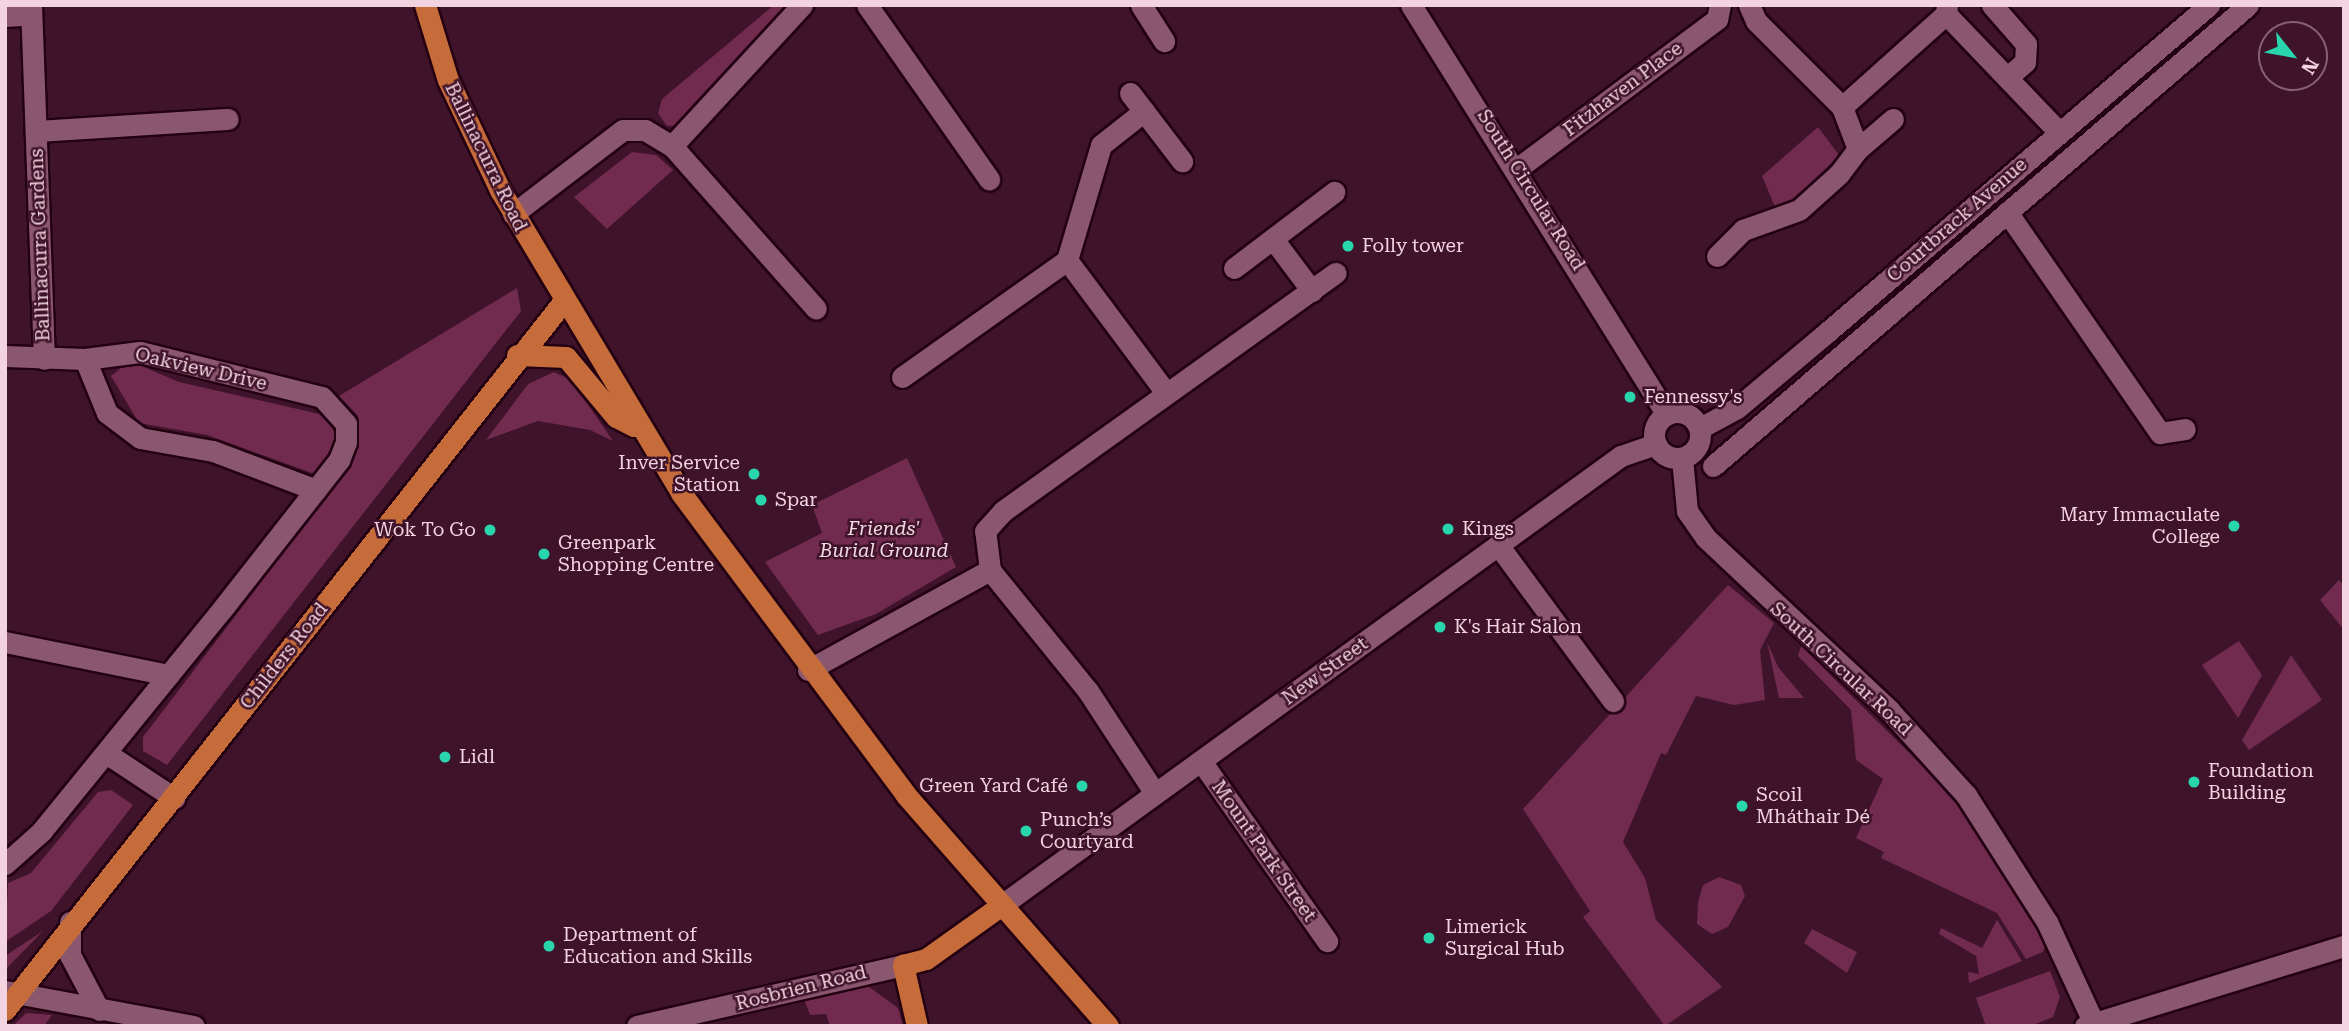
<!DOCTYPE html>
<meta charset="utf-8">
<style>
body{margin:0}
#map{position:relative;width:2349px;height:1031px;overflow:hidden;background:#3f1329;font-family:"Roboto Serif",serif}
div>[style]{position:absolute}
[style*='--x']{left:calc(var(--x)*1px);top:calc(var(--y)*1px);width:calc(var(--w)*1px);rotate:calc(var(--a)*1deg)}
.green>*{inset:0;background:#712b4e}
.roads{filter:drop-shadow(2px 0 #230012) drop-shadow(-2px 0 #230012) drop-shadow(0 2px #230012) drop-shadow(0 -2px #230012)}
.minor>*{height:21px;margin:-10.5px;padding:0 10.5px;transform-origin:10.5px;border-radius:10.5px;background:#8b576e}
.minor>.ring{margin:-10.5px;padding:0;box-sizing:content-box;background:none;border:21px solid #8b576e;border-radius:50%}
.major>*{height:21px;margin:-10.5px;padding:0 10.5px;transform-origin:10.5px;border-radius:10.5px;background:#c66b3a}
.dots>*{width:19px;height:19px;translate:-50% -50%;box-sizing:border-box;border:4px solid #3f1329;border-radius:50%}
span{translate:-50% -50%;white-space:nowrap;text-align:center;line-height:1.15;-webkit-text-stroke:5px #3f1329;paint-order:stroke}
.street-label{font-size:19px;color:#f2d3df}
.poi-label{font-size:19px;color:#f2d3df}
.left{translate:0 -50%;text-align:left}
.right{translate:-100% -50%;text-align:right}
.park-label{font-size:19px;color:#f2dae3;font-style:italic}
.frame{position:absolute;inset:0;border:7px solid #f2d3df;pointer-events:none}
.north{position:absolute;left:2258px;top:21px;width:70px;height:70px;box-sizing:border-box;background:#3f1329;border:2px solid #876072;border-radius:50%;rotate:121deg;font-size:19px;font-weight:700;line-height:28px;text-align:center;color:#f2d3df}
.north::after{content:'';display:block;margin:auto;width:24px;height:32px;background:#28d5ad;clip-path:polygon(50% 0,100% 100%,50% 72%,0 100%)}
</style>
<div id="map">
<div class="green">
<i style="clip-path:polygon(774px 5px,787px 5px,683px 125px,667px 126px,658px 113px,662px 99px)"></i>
<i style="clip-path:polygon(1818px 127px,1839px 155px,1795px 201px,1775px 207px,1762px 176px)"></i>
<i style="clip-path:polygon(632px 152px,656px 155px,673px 170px,607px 229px,574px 197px)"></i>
<i style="clip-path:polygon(517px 288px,521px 311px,167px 765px,143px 751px,143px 737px,354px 460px,358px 416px,339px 396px)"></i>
<i style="clip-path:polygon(130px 361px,179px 382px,328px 416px,337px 440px,325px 467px,312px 473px,207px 435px,139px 423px,111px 376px)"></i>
<i style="clip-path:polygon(554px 372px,571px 380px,613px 441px,590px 430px,538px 421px,486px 440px,528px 384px)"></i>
<i style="clip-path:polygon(907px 458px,956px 567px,876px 614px,818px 635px,765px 562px,822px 533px,812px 505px)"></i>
<i style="clip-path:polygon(2339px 580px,2344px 586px,2344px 630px,2320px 600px)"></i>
<i style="clip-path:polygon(1728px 585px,1774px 623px,1760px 650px,1765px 700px,1734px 705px,1696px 696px,1666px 755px,1661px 753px,1623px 842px,1645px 878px,1656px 920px,1722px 987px,1665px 1026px,1583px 917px,1590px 911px,1523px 809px)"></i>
<i style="clip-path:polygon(2239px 641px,2262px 675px,2238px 718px,2202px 665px)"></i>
<i style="clip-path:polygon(1767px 642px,1778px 667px,1804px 698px,1779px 698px)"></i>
<i style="clip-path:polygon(1801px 646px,1951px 794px,2031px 914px,2046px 943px,2043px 952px,2026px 959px,1997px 913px,1881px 858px,1884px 852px,1856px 838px,1883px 779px,1856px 760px,1851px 710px,1798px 656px)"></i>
<i style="clip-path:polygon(2291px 655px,2322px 700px,2249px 750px,2242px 740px)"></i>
<i style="clip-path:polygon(111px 790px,133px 805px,51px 911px,5px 942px,8px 883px,31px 873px,98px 792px)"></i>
<i style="clip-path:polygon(1719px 877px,1741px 885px,1745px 896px,1728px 927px,1712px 934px,1697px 924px,1698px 902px,1703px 885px)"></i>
<i style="clip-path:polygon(1997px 920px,2022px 961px,1969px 983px,1968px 972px,1979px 974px,1976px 956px,1939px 934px,1941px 928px,1982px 948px)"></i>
<i style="clip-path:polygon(1812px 929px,1857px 952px,1847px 973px,1804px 943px)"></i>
<i style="clip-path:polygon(43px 931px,7px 968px,5px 968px,5px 956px)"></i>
<i style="clip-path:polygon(2050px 971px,2060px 997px,2053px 1017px,2031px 1026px,1986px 1026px,1976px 998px)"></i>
<i style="clip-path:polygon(868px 986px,898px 1008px,903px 1026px,830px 1026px,826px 1014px,810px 1015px,804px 999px)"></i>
<i style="clip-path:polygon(26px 1013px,52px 1015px,44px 1026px,13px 1026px)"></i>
</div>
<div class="roads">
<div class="minor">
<i style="--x:31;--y:5;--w:354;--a:87.9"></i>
<i style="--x:867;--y:5;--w:213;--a:55"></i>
<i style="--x:1141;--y:5;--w:43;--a:57.4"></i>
<i style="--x:1411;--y:5;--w:483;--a:58"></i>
<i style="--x:1749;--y:5;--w:17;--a:66"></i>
<i style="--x:1756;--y:21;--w:122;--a:45"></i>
<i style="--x:1842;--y:107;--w:140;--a:-41.8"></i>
<i style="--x:1947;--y:5;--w:9;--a:96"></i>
<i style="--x:1946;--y:14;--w:162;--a:46.3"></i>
<i style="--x:1992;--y:5;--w:52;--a:48.9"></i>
<i style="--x:2026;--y:44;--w:18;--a:93"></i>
<i style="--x:2025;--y:62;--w:21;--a:139"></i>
<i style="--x:5;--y:16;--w:26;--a:-4"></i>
<i style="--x:1130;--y:93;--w:86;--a:52.6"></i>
<i style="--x:36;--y:131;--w:192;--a:-3.6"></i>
<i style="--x:672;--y:146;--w:192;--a:-47.3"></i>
<i style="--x:1858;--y:149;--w:46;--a:-40.6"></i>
<i style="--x:1518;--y:168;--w:249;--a:-36.8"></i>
<i style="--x:1717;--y:19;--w:14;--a:-78"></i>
<i style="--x:2007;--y:212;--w:269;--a:55.3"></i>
<i style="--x:2160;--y:433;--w:25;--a:-9"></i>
<i style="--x:513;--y:214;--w:138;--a:-37.4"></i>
<i style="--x:623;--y:130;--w:22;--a:0"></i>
<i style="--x:645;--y:130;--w:31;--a:31"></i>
<i style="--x:672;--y:146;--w:217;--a:48.5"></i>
<i style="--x:1273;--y:239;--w:65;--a:53.1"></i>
<i style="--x:1717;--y:256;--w:37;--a:-45"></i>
<i style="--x:1743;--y:230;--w:59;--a:-19.7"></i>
<i style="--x:1799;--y:210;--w:54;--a:-42"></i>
<i style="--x:1839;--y:174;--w:31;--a:-53"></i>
<i style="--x:1858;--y:149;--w:45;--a:-110.9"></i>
<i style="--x:1067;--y:260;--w:166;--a:53.3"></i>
<i style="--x:1234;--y:268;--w:126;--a:-37.2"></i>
<i style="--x:5;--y:356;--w:80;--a:2.1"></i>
<i style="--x:85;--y:359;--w:55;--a:-7.3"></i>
<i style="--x:140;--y:352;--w:187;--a:13.9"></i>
<i style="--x:322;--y:397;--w:36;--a:48"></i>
<i style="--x:346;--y:424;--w:18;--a:90"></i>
<i style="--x:346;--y:442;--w:19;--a:111"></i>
<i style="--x:339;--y:460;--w:188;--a:128.1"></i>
<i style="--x:223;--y:608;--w:287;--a:129.1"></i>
<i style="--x:42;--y:831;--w:50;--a:138.3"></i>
<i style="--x:85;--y:359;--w:58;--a:67.8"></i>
<i style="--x:107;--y:413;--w:41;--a:37.1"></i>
<i style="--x:140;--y:438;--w:74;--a:10.1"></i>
<i style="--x:213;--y:451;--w:110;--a:20.7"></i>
<i style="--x:902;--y:377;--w:202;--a:-35.3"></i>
<i style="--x:1067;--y:260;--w:120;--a:-73.5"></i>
<i style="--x:1101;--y:145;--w:55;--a:-38.3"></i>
<i class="ring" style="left:1654px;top:412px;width:25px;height:25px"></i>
<i style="--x:1700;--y:428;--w:42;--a:-28.4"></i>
<i style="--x:1737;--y:408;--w:115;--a:-40.1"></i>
<i style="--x:1825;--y:334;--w:506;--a:-40.59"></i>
<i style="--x:1682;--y:458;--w:53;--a:84.6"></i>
<i style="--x:1687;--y:511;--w:33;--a:55"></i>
<i style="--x:1706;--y:538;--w:251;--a:43.2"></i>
<i style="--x:1889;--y:710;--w:115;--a:47.8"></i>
<i style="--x:1966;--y:795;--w:151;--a:57.5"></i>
<i style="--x:2047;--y:922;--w:115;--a:65.2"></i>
<i style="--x:1713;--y:466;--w:706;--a:-40.75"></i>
<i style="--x:1498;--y:545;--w:194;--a:53.6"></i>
<i style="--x:990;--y:570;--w:39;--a:-97"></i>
<i style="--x:985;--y:531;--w:27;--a:-48"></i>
<i style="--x:1003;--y:511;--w:409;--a:-35.6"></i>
<i style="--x:5;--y:642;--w:167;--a:11.4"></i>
<i style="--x:808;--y:670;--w:208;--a:-28.8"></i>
<i style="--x:990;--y:570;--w:156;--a:51"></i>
<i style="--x:1088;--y:691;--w:121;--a:56.8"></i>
<i style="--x:106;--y:753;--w:82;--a:33.5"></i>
<i style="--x:1201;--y:761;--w:220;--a:55"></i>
<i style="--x:999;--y:907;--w:768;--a:-35.95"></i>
<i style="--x:1621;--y:456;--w:37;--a:-19"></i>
<i style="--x:70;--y:922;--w:33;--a:90"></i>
<i style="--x:70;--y:955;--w:62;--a:62.2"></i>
<i style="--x:5;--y:991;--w:192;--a:10.5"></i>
<i style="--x:637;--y:1026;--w:273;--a:-12.9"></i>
<i style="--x:2085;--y:1026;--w:271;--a:-17.2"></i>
</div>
<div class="major">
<i style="--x:425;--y:5;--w:78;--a:73"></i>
<i style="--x:448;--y:80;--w:122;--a:64.7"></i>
<i style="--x:500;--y:190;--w:353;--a:59.1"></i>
<i style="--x:681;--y:493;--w:375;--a:53.3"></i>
<i style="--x:905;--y:794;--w:308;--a:48.8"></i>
<i style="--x:517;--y:355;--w:49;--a:2.3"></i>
<i style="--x:566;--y:357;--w:78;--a:50.2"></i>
<i style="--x:616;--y:417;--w:20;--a:27"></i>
<i style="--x:5;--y:1010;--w:901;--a:-51.76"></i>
<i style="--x:917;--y:1026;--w:63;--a:-102.9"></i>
<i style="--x:903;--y:965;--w:24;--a:-15"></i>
<i style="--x:926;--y:959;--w:90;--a:-35.5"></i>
</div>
</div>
<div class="dots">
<i style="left:1348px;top:246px;background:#28d5ad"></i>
<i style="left:1630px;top:397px;background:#28d5ad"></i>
<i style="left:754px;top:474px;background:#28d5ad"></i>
<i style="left:761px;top:500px;background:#28d5ad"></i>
<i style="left:2234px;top:526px;background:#28d5ad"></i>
<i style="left:1448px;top:529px;background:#28d5ad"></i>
<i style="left:490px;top:530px;background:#28d5ad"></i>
<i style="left:544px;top:554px;background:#28d5ad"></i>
<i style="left:1440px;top:627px;background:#28d5ad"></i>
<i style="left:445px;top:757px;background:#28d5ad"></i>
<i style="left:2194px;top:782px;background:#28d5ad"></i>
<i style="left:1082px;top:786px;background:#28d5ad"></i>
<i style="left:1742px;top:806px;background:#28d5ad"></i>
<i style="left:1026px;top:831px;background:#28d5ad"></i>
<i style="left:1429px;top:938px;background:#28d5ad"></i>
<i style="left:549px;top:946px;background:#28d5ad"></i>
</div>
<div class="street-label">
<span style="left:1623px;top:89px;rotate:-37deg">Fitzhaven Place</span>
<span style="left:486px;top:157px;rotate:64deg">Ballinacurra Road</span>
<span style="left:1531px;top:190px;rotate:58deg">South Circular Road</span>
<span style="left:1957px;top:220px;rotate:-41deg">Courtbrack Avenue</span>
<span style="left:40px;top:245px;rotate:-92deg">Ballinacurra Gardens</span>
<span style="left:201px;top:369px;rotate:13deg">Oakview Drive</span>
<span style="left:284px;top:656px;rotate:-52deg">Childers Road</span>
<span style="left:1841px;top:669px;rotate:43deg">South Circular Road</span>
<span style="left:1325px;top:671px;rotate:-36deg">New Street</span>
<span style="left:1264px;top:851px;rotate:55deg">Mount Park Street</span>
<span style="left:801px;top:988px;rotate:-14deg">Rosbrien Road</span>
</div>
<div class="poi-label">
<span class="left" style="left:1362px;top:246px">Folly tower</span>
<span class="left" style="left:1644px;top:397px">Fennessy's</span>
<span class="right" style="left:740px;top:474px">Inver Service<br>Station</span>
<span class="left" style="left:775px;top:500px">Spar</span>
<span class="right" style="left:2220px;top:526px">Mary Immaculate<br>College</span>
<span class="left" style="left:1462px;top:529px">Kings</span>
<span class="right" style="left:476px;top:530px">Wok To Go</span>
<span class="left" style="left:558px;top:554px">Greenpark<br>Shopping Centre</span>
<span class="left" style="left:1454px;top:627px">K's Hair Salon</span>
<span class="left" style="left:459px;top:757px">Lidl</span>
<span class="left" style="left:2208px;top:782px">Foundation<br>Building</span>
<span class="right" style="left:1068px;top:786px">Green Yard Café</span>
<span class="left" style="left:1756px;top:806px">Scoil<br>Mháthair Dé</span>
<span class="left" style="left:1040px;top:831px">Punch’s<br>Courtyard</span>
<span class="left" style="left:1445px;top:938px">Limerick<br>Surgical Hub</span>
<span class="left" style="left:563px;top:946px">Department of<br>Education and Skills</span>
</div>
<div class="park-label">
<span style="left:884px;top:540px">Friends'<br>Burial Ground</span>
</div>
<div class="frame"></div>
<div class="north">N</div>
</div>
